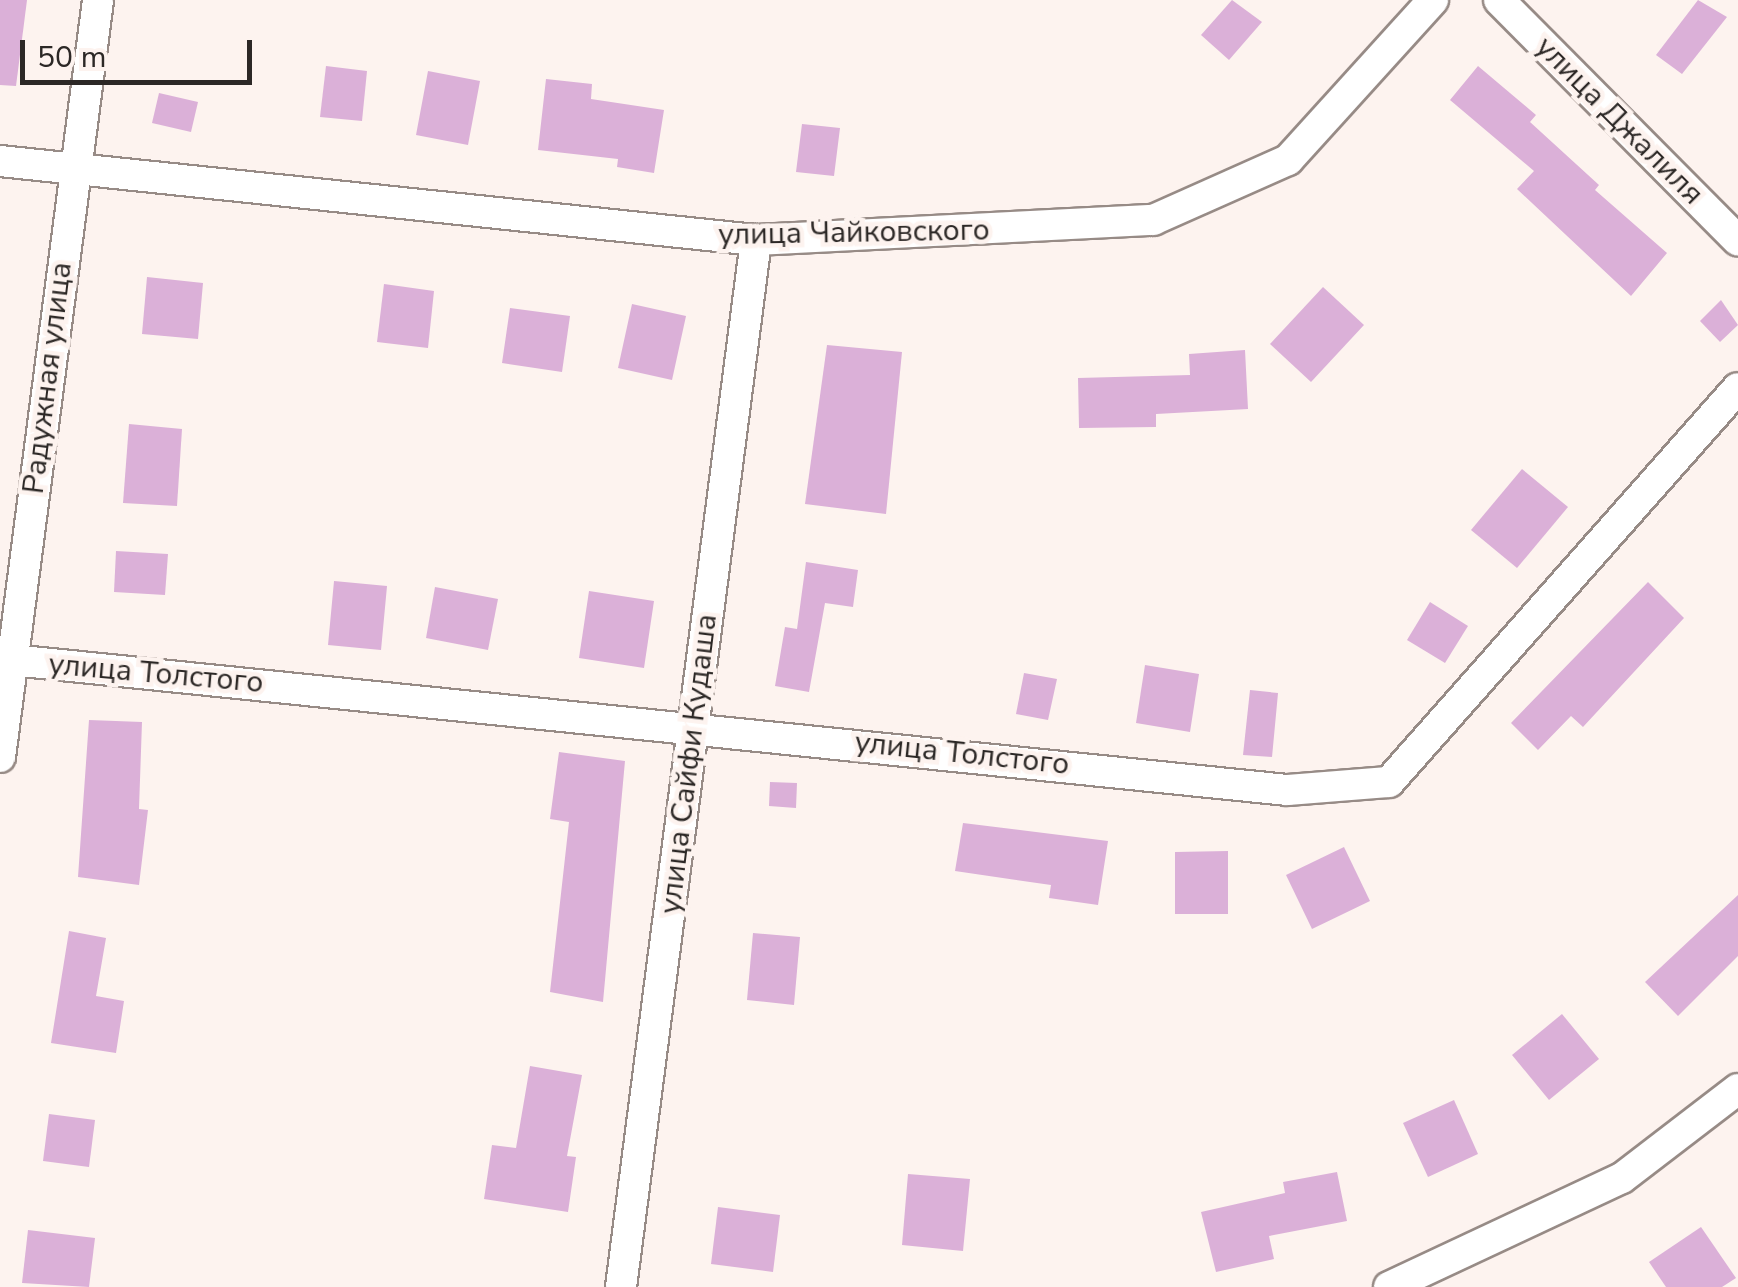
<!DOCTYPE html>
<meta charset="utf-8">
<style>
body{margin:0}
#map{position:relative;width:1738px;height:1287px;overflow:hidden;background:#fdf3ef;font-family:"Nunito Sans",sans-serif}
div>[style]{position:absolute}
[style*='--x']{left:calc(var(--x)*1px);top:calc(var(--y)*1px);width:calc(var(--w)*1px);rotate:calc(var(--a)*1deg)}
.building>*{inset:0;background:#dbb0d8}
.roads{filter:drop-shadow(2px 0 #978b86) drop-shadow(-2px 0 #978b86) drop-shadow(0 2px #978b86) drop-shadow(0 -2px #978b86)}
.street>*{height:30px;margin:-15px;padding:0 15px;transform-origin:15px;border-radius:15px;background:#fff}
span{translate:-50% -50%;white-space:nowrap;text-align:center;line-height:1.15;-webkit-text-stroke:9px #fdf3ef;paint-order:stroke}
.street-label{font-size:30px;color:#2c2826}
.scale{position:absolute;left:20px;top:40px;width:232px;height:45px;box-sizing:border-box;border:5px solid #2c2826;border-top:0;padding-left:12px;font-size:30px;line-height:35px;white-space:nowrap;color:#2c2826;-webkit-text-stroke:8px #fdf3ef;paint-order:stroke}
</style>
<div id="map">
<div class="building">
<i style="clip-path:polygon(0 0,27px 0,16px 86px,0 85px)"></i>
<i style="clip-path:polygon(1232px 0,1262px 22px,1229px 60px,1201px 35px)"></i>
<i style="clip-path:polygon(1698px 0,1727px 17px,1682px 74px,1656px 55px)"></i>
<i style="clip-path:polygon(326px 66px,367px 71px,362px 121px,320px 117px)"></i>
<i style="clip-path:polygon(1478px 66px,1536px 115px,1530px 122px,1599px 185px,1595px 190px,1667px 253px,1631px 296px,1517px 189px,1534px 171px,1450px 100px)"></i>
<i style="clip-path:polygon(428px 71px,480px 81px,468px 145px,416px 135px)"></i>
<i style="clip-path:polygon(546px 79px,592px 84px,591px 99px,664px 110px,654px 173px,617px 167px,618px 159px,538px 150px)"></i>
<i style="clip-path:polygon(159px 93px,198px 102px,191px 132px,152px 123px)"></i>
<i style="clip-path:polygon(802px 124px,840px 128px,834px 176px,796px 172px)"></i>
<i style="clip-path:polygon(147px 277px,203px 283px,198px 339px,142px 334px)"></i>
<i style="clip-path:polygon(384px 284px,434px 291px,428px 348px,377px 342px)"></i>
<i style="clip-path:polygon(1323px 287px,1364px 325px,1311px 382px,1270px 344px)"></i>
<i style="clip-path:polygon(1721px 300px,1738px 325px,1720px 342px,1700px 321px)"></i>
<i style="clip-path:polygon(632px 304px,686px 316px,672px 380px,618px 368px)"></i>
<i style="clip-path:polygon(510px 308px,570px 316px,562px 372px,502px 363px)"></i>
<i style="clip-path:polygon(827px 345px,902px 352px,886px 514px,805px 504px)"></i>
<i style="clip-path:polygon(1245px 350px,1248px 409px,1156px 414px,1156px 427px,1079px 428px,1078px 378px,1190px 375px,1189px 354px)"></i>
<i style="clip-path:polygon(129px 424px,182px 429px,177px 506px,123px 503px)"></i>
<i style="clip-path:polygon(1522px 469px,1568px 507px,1517px 568px,1471px 530px)"></i>
<i style="clip-path:polygon(116px 551px,168px 554px,165px 595px,114px 592px)"></i>
<i style="clip-path:polygon(806px 562px,858px 570px,853px 607px,825px 603px,809px 692px,775px 686px,785px 627px,797px 629px)"></i>
<i style="clip-path:polygon(334px 581px,387px 586px,381px 650px,328px 645px)"></i>
<i style="clip-path:polygon(1648px 582px,1684px 618px,1583px 727px,1571px 716px,1538px 750px,1511px 723px)"></i>
<i style="clip-path:polygon(435px 587px,498px 599px,488px 650px,426px 638px)"></i>
<i style="clip-path:polygon(589px 591px,654px 601px,644px 668px,579px 658px)"></i>
<i style="clip-path:polygon(1430px 602px,1468px 626px,1445px 663px,1407px 640px)"></i>
<i style="clip-path:polygon(1145px 665px,1199px 674px,1190px 732px,1136px 723px)"></i>
<i style="clip-path:polygon(1024px 673px,1057px 679px,1048px 720px,1016px 714px)"></i>
<i style="clip-path:polygon(1250px 690px,1278px 693px,1272px 757px,1243px 755px)"></i>
<i style="clip-path:polygon(89px 720px,142px 722px,139px 809px,148px 810px,139px 885px,78px 877px)"></i>
<i style="clip-path:polygon(559px 752px,625px 761px,603px 1002px,550px 992px,569px 822px,550px 819px)"></i>
<i style="clip-path:polygon(770px 782px,797px 783px,796px 808px,769px 806px)"></i>
<i style="clip-path:polygon(963px 823px,1108px 841px,1098px 905px,1049px 898px,1051px 885px,955px 871px)"></i>
<i style="clip-path:polygon(1344px 847px,1370px 901px,1312px 929px,1286px 875px)"></i>
<i style="clip-path:polygon(1228px 851px,1228px 914px,1175px 914px,1175px 852px)"></i>
<i style="clip-path:polygon(1738px 895px,1738px 956px,1678px 1016px,1645px 982px)"></i>
<i style="clip-path:polygon(69px 931px,106px 938px,96px 996px,124px 1001px,116px 1053px,51px 1043px)"></i>
<i style="clip-path:polygon(753px 933px,800px 937px,794px 1005px,747px 1000px)"></i>
<i style="clip-path:polygon(1562px 1014px,1599px 1059px,1549px 1100px,1512px 1055px)"></i>
<i style="clip-path:polygon(530px 1066px,582px 1075px,567px 1156px,576px 1157px,568px 1212px,484px 1199px,492px 1145px,516px 1148px)"></i>
<i style="clip-path:polygon(1454px 1100px,1478px 1154px,1428px 1177px,1403px 1123px)"></i>
<i style="clip-path:polygon(49px 1114px,95px 1120px,89px 1167px,43px 1161px)"></i>
<i style="clip-path:polygon(1337px 1172px,1347px 1221px,1269px 1236px,1274px 1259px,1216px 1272px,1201px 1212px,1285px 1193px,1283px 1182px)"></i>
<i style="clip-path:polygon(908px 1174px,970px 1179px,963px 1251px,902px 1245px)"></i>
<i style="clip-path:polygon(718px 1207px,780px 1215px,773px 1272px,711px 1264px)"></i>
<i style="clip-path:polygon(1701px 1227px,1736px 1278px,1722px 1287px,1666px 1287px,1649px 1262px)"></i>
<i style="clip-path:polygon(28px 1230px,95px 1238px,89px 1287px,22px 1283px)"></i>
</div>
<div class="roads">
<div class="street">
<i style="--x:1499;--y:0;--w:339;--a:45.2"></i>
<i style="--x:0;--y:161;--w:760;--a:5.97"></i>
<i style="--x:756;--y:240;--w:398;--a:-2.9"></i>
<i style="--x:1153;--y:220;--w:148;--a:-24"></i>
<i style="--x:1288;--y:160;--w:216;--a:-47.8"></i>
<i style="--x:12;--y:660;--w:1282;--a:5.82"></i>
<i style="--x:1287;--y:790;--w:102;--a:-4.5"></i>
<i style="--x:1389;--y:782;--w:526;--a:-48.47"></i>
<i style="--x:0;--y:757;--w:763;--a:-82.62"></i>
<i style="--x:621;--y:1287;--w:1056;--a:-82.65"></i>
<i style="--x:1389;--y:1287;--w:257;--a:-25.1"></i>
<i style="--x:1622;--y:1178;--w:146;--a:-37.5"></i>
</div>
</div>
<div class="street-label">
<span style="left:1619px;top:121px;rotate:45deg">улица Джалиля</span>
<span style="left:854px;top:233px;rotate:-1deg">улица Чайковского</span>
<span style="left:48px;top:378px;rotate:-83deg">Радужная улица</span>
<span style="left:156px;top:674px;rotate:5deg">улица Толстого</span>
<span style="left:962px;top:754px;rotate:6deg">улица Толстого</span>
<span style="left:689px;top:764px;rotate:-83deg">улица Сайфи Кудаша</span>
</div>
<div class="scale">50 m</div>
</div>
